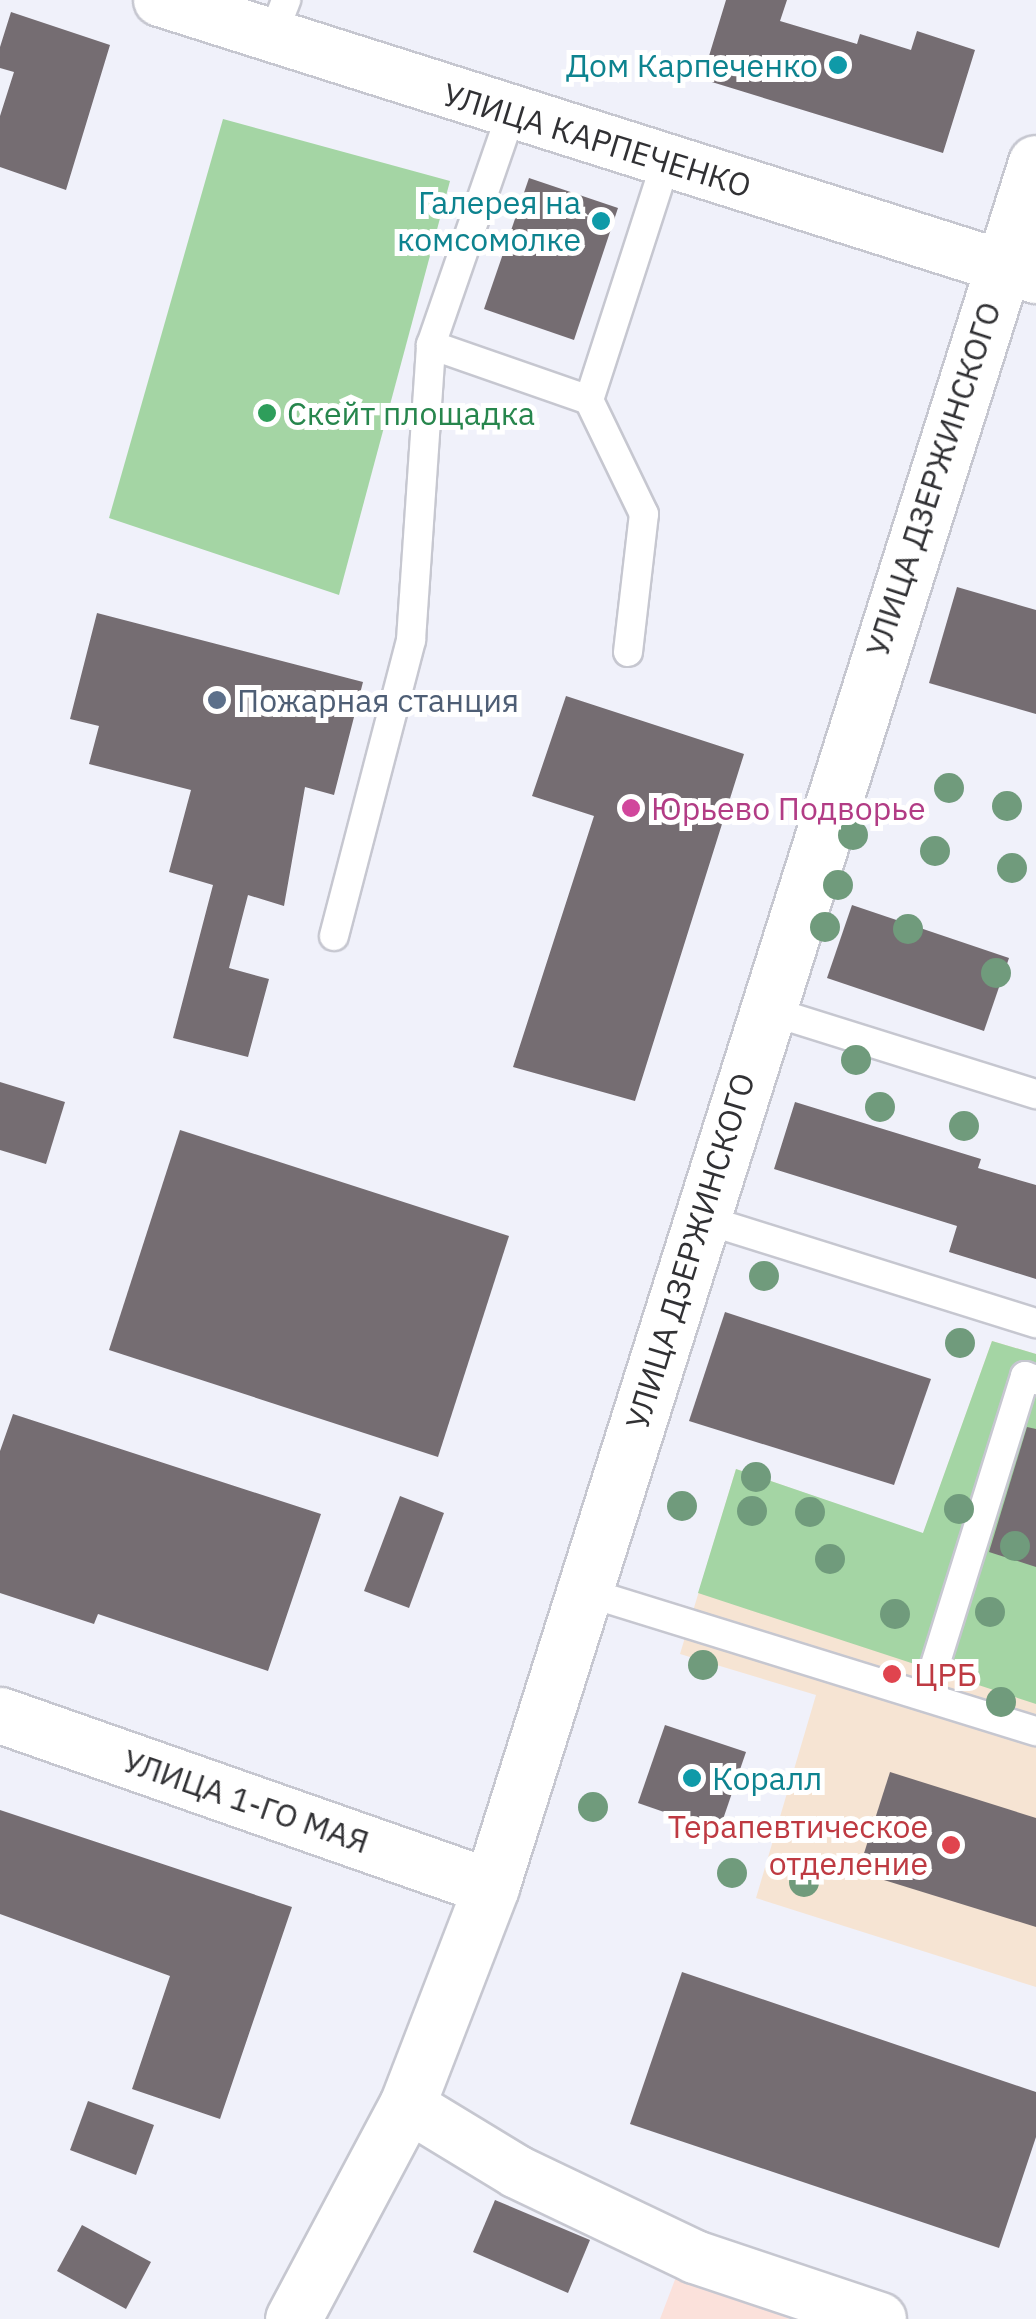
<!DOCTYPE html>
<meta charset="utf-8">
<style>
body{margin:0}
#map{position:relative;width:1036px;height:2319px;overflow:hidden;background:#f0f1fa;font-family:"IBM Plex Sans",sans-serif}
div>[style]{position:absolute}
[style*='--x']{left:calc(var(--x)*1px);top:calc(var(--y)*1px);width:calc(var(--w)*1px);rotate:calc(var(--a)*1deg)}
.commercial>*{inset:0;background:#fbe1db}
.medical>*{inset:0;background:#f6e4d3}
.green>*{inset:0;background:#a4d5a4}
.building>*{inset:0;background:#756d72}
.roads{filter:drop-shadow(2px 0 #c6c7d0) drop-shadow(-2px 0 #c6c7d0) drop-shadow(0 2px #c6c7d0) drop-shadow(0 -2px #c6c7d0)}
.service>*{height:28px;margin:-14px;padding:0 14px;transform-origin:14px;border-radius:14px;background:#fff}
.minor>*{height:52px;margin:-26px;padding:0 26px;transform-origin:26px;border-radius:26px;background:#fff}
.tertiary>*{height:55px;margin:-27.5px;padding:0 27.5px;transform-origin:27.5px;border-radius:27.5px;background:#fff}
.secondary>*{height:55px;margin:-27.5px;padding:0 27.5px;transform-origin:27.5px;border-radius:27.5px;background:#fff}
.trees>*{width:30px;height:30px;margin:-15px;border-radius:50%;background:#709b7c}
.dots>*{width:28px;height:28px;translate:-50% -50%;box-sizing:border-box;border:5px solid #fff;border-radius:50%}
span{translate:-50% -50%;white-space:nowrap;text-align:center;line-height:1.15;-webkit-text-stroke:10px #fff;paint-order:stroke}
.culture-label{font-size:32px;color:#0d838f}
.right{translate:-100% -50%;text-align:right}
.left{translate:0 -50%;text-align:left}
.street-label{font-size:32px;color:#313134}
.leisure-label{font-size:32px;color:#27864d}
.service-label{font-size:32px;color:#4e5e75}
.hotel-label{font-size:32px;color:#b23c85}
.health-label{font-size:32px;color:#be3a42}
</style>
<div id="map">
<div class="commercial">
<i style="clip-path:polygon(676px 2277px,790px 2319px,660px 2319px)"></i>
</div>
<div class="medical">
<i style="clip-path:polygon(992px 1341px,1036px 1354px,1036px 1987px,756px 1898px,816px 1695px,680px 1654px,736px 1469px,923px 1534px)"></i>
</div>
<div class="green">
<i style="clip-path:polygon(223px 119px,450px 181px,339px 595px,109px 518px)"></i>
<i style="clip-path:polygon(992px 1341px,1036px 1354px,1036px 1704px,698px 1593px,736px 1469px,923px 1533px)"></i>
</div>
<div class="building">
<i style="clip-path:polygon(726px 0,787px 0,780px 21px,857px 44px,860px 34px,911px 50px,917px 31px,975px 50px,943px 153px,702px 79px)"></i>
<i style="clip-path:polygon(11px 12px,110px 45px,66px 190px,0 167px,0 116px,14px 72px,0 68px,0 47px)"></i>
<i style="clip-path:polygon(529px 178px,618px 208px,574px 340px,484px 309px)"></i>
<i style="clip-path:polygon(957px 587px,1036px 610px,1036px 714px,929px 683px)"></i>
<i style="clip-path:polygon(97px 613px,363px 682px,334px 795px,305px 787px,284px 906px,248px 895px,229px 968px,269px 979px,248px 1057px,173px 1038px,213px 885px,169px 872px,191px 790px,89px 764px,99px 726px,70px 719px)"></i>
<i style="clip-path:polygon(566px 696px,744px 754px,635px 1101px,513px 1067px,594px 816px,532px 796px)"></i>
<i style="clip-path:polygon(852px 905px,1009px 958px,984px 1031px,827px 978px)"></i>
<i style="clip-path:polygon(0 1082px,65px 1102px,46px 1164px,0 1150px)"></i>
<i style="clip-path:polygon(795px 1102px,981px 1159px,978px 1168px,1036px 1185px,1036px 1279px,949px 1252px,957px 1226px,774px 1169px)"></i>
<i style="clip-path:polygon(180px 1130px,509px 1236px,438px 1457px,109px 1350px)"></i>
<i style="clip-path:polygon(725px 1312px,931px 1379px,894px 1485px,689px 1421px)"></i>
<i style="clip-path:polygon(13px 1414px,321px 1514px,268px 1671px,98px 1614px,94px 1624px,0 1593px,0 1451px)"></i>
<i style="clip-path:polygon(1027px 1427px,1036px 1429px,1036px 1567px,989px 1552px)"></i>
<i style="clip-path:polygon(400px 1496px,444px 1513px,409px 1608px,364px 1591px)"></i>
<i style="clip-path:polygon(665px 1725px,746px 1752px,719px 1831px,638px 1803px)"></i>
<i style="clip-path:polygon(890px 1772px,1036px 1818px,1036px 1927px,858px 1872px)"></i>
<i style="clip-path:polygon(0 1810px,292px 1907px,220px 2119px,132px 2089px,170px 1976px,0 1914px)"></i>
<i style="clip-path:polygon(682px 1972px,1036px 2092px,1036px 2137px,999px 2248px,630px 2124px)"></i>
<i style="clip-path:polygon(88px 2101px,154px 2125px,136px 2175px,70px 2150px)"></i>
<i style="clip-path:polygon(495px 2200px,590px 2240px,568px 2293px,473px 2252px)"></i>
<i style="clip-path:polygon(82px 2225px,151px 2262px,126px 2309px,57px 2271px)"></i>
</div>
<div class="roads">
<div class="service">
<i style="--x:272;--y:37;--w:40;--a:-69"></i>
<i style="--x:431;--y:345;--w:167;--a:19.2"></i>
<i style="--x:628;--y:652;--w:139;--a:-83.4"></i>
<i style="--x:644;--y:514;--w:127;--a:-115.8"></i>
<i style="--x:589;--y:400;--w:250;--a:-72.1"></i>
<i style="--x:334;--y:936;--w:306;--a:-75.4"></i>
<i style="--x:411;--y:640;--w:296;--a:-86.1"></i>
<i style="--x:431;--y:345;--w:244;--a:-70.9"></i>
<i style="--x:764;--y:1009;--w:285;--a:17.4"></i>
<i style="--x:700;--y:1218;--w:352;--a:17.4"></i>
<i style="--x:586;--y:1592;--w:471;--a:17.2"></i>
<i style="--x:926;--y:1694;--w:333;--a:-72.7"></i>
<i style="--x:1025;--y:1376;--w:12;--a:20"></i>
</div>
<div class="minor">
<i style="--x:160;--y:0;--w:919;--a:17.55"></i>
<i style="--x:407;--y:2105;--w:129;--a:31.3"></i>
<i style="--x:517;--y:2172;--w:197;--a:25.5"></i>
<i style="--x:695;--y:2257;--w:195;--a:18.5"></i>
</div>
<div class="tertiary">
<i style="--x:0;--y:1715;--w:520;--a:19.31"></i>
</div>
<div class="secondary">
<i style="--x:293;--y:2319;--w:242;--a:-62"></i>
<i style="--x:407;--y:2105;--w:234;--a:-68.9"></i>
<i style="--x:491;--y:1887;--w:1808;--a:-72.46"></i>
</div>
</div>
<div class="trees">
<i style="left:949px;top:788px"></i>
<i style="left:1007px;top:806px"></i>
<i style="left:853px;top:835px"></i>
<i style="left:935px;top:851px"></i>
<i style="left:1012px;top:868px"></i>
<i style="left:838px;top:885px"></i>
<i style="left:825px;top:927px"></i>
<i style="left:908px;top:929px"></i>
<i style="left:996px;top:973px"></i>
<i style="left:856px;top:1060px"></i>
<i style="left:880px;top:1107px"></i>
<i style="left:964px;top:1126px"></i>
<i style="left:764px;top:1276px"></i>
<i style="left:960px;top:1343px"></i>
<i style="left:756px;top:1477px"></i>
<i style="left:682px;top:1506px"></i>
<i style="left:959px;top:1509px"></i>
<i style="left:752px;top:1511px"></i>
<i style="left:810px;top:1512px"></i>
<i style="left:1015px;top:1546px"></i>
<i style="left:830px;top:1559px"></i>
<i style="left:990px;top:1612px"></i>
<i style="left:895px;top:1614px"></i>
<i style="left:703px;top:1665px"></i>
<i style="left:1001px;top:1702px"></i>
<i style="left:593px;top:1807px"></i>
<i style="left:732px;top:1873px"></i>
<i style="left:804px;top:1882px"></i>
</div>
<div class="dots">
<i style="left:838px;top:65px;background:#0f9aa8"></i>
<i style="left:601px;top:221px;background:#0f9aa8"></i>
<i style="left:267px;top:413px;background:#2e9e5b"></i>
<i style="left:217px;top:700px;background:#5c6f8a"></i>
<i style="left:631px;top:808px;background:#d1479c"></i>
<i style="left:892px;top:1674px;background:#e0444e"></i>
<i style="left:692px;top:1778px;background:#0f9aa8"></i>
<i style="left:951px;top:1845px;background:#e0444e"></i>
</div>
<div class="culture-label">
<span class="right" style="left:818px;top:65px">Дом Карпеченко</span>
<span class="right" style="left:581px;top:221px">Галерея на<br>комсомолке</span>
<span class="left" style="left:712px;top:1778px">Коралл</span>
</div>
<div class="street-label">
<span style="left:597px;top:140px;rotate:17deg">УЛИЦА КАРПЕЧЕНКО</span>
<span style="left:933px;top:479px;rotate:-72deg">УЛИЦА ДЗЕРЖИНСКОГО</span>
<span style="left:690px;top:1251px;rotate:-73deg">УЛИЦА ДЗЕРЖИНСКОГО</span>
<span style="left:246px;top:1801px;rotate:19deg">УЛИЦА 1-ГО МАЯ</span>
</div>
<div class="leisure-label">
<span class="left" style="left:287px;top:413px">Скейт площадка</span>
</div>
<div class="service-label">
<span class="left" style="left:237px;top:700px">Пожарная станция</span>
</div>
<div class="hotel-label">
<span class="left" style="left:651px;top:808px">Юрьево Подворье</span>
</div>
<div class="health-label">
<span class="left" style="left:914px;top:1674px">ЦРБ</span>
<span class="right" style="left:928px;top:1845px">Терапевтическое<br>отделение</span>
</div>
</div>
